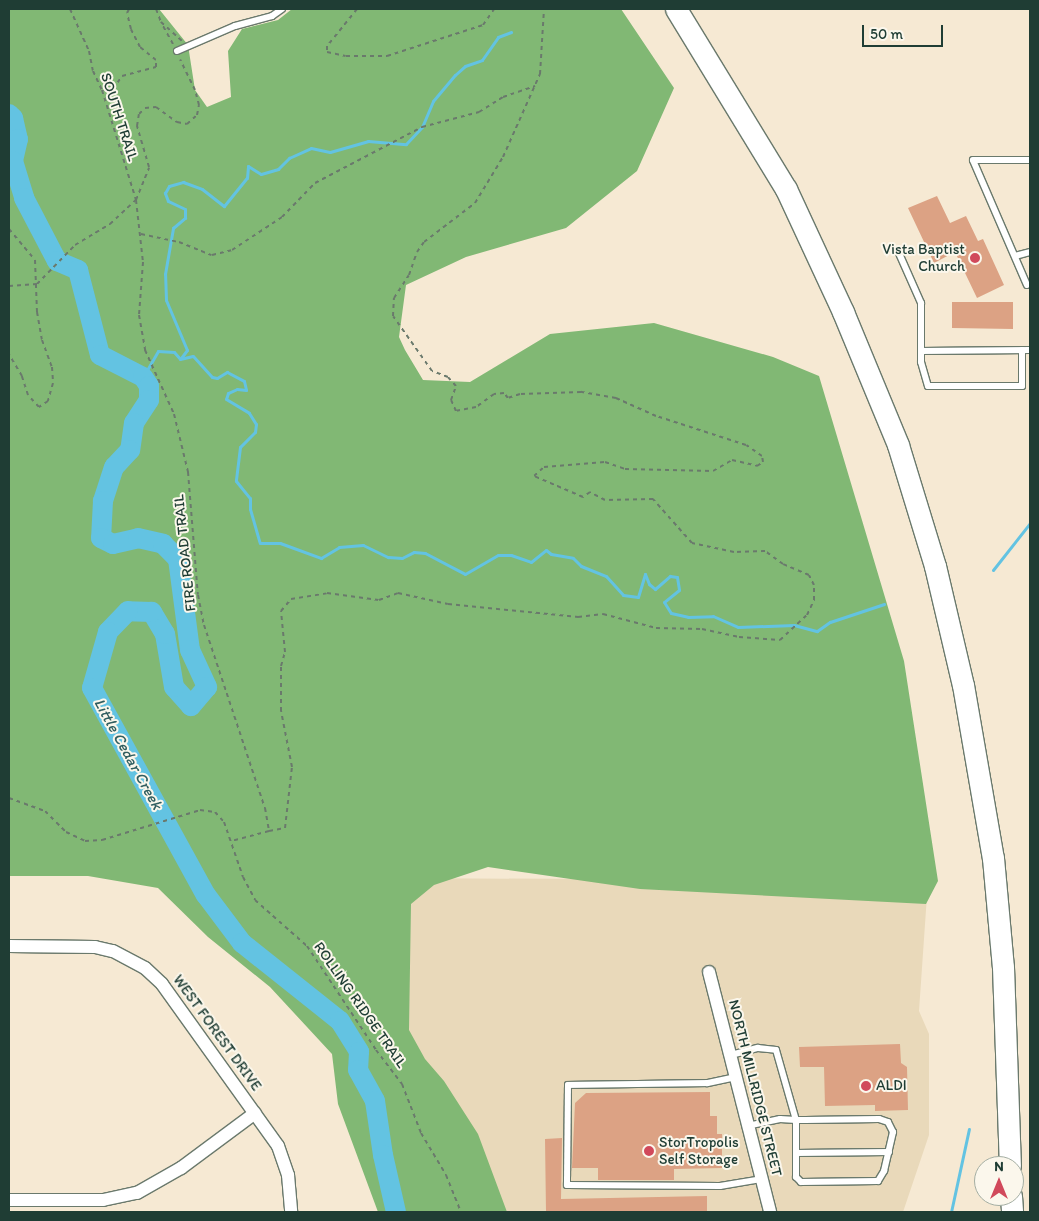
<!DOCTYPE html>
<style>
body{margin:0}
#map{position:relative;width:1039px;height:1221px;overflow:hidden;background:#f6e9d3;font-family:Itim,sans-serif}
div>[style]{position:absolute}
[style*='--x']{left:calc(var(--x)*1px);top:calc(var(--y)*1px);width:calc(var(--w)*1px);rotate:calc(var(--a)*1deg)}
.built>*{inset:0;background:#e9d9ba}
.forest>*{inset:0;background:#81b874}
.stream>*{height:3px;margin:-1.5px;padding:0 1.5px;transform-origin:1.5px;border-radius:1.5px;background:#63c3e2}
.river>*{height:20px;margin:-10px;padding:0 10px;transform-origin:10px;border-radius:10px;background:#63c3e2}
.building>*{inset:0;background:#dca284}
.path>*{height:2px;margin-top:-1px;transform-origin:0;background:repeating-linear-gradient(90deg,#6a796c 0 4px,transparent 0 8px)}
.roads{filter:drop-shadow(1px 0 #6a796c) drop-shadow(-1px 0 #6a796c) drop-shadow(0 1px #6a796c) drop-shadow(0 -1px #6a796c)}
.service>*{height:6px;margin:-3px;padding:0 3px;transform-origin:3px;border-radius:3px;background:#fff}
.minor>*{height:12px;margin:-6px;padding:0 6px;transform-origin:6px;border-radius:6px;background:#fff}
.trunk>*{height:21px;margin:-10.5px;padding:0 10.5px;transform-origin:10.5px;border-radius:10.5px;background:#fff}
.dots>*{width:14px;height:14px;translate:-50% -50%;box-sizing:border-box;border:2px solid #fbf7ec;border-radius:50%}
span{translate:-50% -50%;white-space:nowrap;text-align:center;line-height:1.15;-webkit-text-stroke:4px #fbf7ec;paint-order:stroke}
.street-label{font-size:15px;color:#1f3d34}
.poi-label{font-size:15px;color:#1f3d34}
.right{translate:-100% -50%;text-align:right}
.left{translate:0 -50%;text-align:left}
.water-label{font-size:16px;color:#305e60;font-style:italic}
.frame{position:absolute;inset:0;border:10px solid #1f3d34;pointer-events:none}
.north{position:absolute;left:974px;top:1156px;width:50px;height:50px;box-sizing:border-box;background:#fbf7ec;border:1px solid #a3ada2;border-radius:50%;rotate:0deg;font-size:14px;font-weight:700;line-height:20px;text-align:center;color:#1f3d34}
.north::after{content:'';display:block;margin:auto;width:18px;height:22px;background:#d1495b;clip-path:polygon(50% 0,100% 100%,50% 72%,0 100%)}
.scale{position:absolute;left:862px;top:25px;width:81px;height:22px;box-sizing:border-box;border:2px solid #1f3d34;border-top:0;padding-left:6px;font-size:15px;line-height:18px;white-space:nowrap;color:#1f3d34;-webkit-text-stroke:4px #fbf7ec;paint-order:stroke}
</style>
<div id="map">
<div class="built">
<i style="clip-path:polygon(398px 878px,928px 881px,919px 1011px,929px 1034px,929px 1135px,903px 1212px,397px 1212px)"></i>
</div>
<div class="forest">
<i style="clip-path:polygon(9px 9px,159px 9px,188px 45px,195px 90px,207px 107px,231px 97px,228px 51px,242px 29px,278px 20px,292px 9px,621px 9px,674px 88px,637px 171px,566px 228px,466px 257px,406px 285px,399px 337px,405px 350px,423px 380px,470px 382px,550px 334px,654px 323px,773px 357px,819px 376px,904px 661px,938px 881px,926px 904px,640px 889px,488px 867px,434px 885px,411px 904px,409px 1030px,425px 1059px,444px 1081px,478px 1134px,507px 1212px,378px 1212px,338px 1104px,332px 1054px,270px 987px,208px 937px,158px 888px,88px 876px,9px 876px)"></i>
</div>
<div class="stream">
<i style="--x:181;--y:358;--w:10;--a:-53"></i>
<i style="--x:187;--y:350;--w:54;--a:-112.8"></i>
<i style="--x:166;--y:300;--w:26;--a:-92"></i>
<i style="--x:165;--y:274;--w:47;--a:-80.1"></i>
<i style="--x:173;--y:228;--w:16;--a:-40"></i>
<i style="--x:185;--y:218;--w:9;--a:-90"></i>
<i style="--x:185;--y:209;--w:19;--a:-155"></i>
<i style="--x:168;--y:201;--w:9;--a:-111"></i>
<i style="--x:165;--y:193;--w:8;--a:-60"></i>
<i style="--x:169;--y:186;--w:15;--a:-16"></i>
<i style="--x:183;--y:182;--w:20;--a:20"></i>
<i style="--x:202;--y:189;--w:28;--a:38"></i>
<i style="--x:224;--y:206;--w:36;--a:-51"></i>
<i style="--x:247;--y:178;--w:12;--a:-85"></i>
<i style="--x:248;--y:166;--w:15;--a:32"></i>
<i style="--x:261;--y:174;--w:18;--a:-16"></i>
<i style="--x:278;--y:169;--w:16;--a:-45"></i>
<i style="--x:289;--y:158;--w:24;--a:-24"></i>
<i style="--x:311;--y:148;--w:19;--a:12"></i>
<i style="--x:330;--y:152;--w:40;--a:-16"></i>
<i style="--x:368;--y:141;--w:38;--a:5"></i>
<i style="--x:406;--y:144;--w:23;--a:-47"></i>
<i style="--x:422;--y:127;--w:28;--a:-67"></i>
<i style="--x:433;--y:101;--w:34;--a:-50"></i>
<i style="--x:455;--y:75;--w:13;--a:-42"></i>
<i style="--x:465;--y:66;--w:18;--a:-19"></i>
<i style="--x:482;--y:60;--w:28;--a:-55"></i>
<i style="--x:498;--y:37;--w:14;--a:-21"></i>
<i style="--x:143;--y:377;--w:30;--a:-60"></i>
<i style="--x:158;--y:351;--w:16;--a:4"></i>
<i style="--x:174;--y:352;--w:9;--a:49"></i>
<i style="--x:180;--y:359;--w:13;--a:-13"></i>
<i style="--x:193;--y:356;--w:28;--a:48"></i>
<i style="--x:212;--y:377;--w:5;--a:11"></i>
<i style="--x:217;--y:378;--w:12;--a:-31"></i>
<i style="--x:227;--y:372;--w:19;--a:28"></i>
<i style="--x:244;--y:381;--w:9;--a:77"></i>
<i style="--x:246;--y:390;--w:9;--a:-174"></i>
<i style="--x:237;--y:389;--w:10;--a:156"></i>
<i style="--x:228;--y:393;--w:6;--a:108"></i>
<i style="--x:226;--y:399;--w:27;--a:31"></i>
<i style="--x:249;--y:413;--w:13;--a:58"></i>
<i style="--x:256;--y:424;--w:8;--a:97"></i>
<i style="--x:255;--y:432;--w:21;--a:135"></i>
<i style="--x:240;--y:447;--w:34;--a:97"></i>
<i style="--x:236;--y:481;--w:22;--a:51"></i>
<i style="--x:250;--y:498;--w:11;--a:90"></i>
<i style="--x:250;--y:509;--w:35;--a:74"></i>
<i style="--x:260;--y:543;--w:20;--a:0"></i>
<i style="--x:280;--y:543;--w:44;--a:20.1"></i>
<i style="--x:321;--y:558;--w:21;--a:-31"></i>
<i style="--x:339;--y:547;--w:24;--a:-5"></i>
<i style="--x:363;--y:545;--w:28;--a:26"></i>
<i style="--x:388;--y:557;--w:14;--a:4"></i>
<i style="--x:402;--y:558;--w:13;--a:-27"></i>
<i style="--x:414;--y:552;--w:11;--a:5"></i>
<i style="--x:425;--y:553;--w:45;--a:27.7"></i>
<i style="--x:465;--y:574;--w:38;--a:-30"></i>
<i style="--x:498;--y:555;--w:13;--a:0"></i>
<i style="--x:511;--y:555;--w:21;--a:19"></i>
<i style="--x:531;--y:562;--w:19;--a:-39"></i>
<i style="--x:546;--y:550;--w:6;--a:39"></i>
<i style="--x:551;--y:554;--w:22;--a:10"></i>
<i style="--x:573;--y:558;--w:11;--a:45"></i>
<i style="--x:581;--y:566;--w:27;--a:22"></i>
<i style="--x:606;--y:576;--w:25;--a:48"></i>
<i style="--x:623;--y:595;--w:15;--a:8"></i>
<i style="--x:638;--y:597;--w:24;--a:-73"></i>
<i style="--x:645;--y:574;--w:11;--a:68"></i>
<i style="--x:649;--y:584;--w:8;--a:40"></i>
<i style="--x:655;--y:589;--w:20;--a:-41"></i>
<i style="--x:670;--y:576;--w:7;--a:8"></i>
<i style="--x:677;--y:577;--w:13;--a:81"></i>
<i style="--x:679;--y:590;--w:19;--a:141"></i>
<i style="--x:664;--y:602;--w:13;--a:58"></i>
<i style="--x:671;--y:613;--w:17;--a:13"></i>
<i style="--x:688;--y:617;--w:25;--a:-2"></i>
<i style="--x:713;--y:616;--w:27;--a:24"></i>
<i style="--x:738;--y:627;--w:56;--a:-2"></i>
<i style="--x:794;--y:625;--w:24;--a:15"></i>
<i style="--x:817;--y:631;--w:16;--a:-35"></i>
<i style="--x:830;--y:622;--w:57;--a:-18.4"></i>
<i style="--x:993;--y:570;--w:60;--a:-51.8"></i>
<i style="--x:951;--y:1212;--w:85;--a:-77.8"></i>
</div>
<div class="river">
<i style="--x:9;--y:114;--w:6;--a:45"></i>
<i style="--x:13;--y:118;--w:22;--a:77"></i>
<i style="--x:18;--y:139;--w:23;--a:103"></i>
<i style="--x:13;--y:161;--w:39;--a:73"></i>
<i style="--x:24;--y:198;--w:71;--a:62.4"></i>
<i style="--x:57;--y:261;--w:23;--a:23"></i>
<i style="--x:78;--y:270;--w:88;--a:75.5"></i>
<i style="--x:100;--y:355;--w:48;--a:27.1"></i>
<i style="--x:143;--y:377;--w:11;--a:56"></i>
<i style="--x:149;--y:386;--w:14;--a:90"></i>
<i style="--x:149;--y:400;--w:27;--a:123"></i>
<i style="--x:134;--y:423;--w:27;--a:98"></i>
<i style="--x:130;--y:450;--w:23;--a:133"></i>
<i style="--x:114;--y:467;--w:36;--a:108"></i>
<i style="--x:103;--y:501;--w:37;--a:93"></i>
<i style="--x:101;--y:538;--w:13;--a:27"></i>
<i style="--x:113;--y:544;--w:26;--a:-13"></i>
<i style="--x:138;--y:538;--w:26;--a:13"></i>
<i style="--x:163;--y:544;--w:21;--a:45"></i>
<i style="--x:178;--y:559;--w:92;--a:82.5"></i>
<i style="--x:190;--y:650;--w:41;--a:65.3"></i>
<i style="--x:207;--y:687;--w:25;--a:130"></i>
<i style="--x:191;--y:706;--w:25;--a:-132"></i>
<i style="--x:174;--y:687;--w:54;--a:-99.6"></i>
<i style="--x:165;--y:634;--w:26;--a:-121"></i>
<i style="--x:152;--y:612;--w:24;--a:-178"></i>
<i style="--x:128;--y:611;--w:29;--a:134"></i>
<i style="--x:108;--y:632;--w:58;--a:105.9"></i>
<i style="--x:92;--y:688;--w:236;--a:61.2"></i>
<i style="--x:206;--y:895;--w:60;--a:53.1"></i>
<i style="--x:242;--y:943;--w:125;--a:38.5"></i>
<i style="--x:340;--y:1021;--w:36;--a:58"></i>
<i style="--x:359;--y:1052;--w:18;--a:93"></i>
<i style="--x:358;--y:1070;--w:35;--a:61"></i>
<i style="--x:375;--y:1101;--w:55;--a:81.6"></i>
<i style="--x:383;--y:1155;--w:58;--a:77.2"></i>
</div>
<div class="building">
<i style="clip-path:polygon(937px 196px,950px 223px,966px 216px,978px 241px,983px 239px,1004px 285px,977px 298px,955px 252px,934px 263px,908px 208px)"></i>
<i style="clip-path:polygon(952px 302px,1013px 302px,1013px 329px,952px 328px)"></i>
<i style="clip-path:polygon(900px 1044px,901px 1063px,907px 1067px,908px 1110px,875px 1111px,875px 1105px,825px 1106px,824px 1067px,800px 1067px,799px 1047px)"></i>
<i style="clip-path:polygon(710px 1092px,710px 1116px,717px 1116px,717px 1134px,722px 1134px,722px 1168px,674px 1169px,674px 1180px,598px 1180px,598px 1168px,572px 1168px,575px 1103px,586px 1093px)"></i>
<i style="clip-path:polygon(562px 1138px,561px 1199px,707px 1196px,707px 1212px,546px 1212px,545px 1139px)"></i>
</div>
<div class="path">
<i style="--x:70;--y:9;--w:46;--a:65.7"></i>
<i style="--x:89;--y:51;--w:20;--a:79"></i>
<i style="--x:93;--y:71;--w:21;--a:65"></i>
<i style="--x:102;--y:90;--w:115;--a:72.8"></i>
<i style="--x:136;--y:200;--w:62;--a:83.6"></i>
<i style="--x:143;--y:262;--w:53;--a:94.3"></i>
<i style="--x:139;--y:315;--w:36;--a:80"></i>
<i style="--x:145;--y:350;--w:70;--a:65.6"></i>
<i style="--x:174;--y:414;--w:60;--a:76.4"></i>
<i style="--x:188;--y:472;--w:123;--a:85.4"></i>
<i style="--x:198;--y:595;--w:31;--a:79"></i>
<i style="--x:204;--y:625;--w:193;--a:71.6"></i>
<i style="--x:265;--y:808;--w:23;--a:80"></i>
<i style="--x:269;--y:831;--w:38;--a:165"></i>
<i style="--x:156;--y:9;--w:14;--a:69"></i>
<i style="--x:357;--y:9;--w:48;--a:129"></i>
<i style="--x:327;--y:46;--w:6;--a:90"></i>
<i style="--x:327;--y:52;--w:19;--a:12"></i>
<i style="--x:346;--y:56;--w:41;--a:0"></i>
<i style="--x:387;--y:56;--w:101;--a:-17.9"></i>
<i style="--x:483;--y:25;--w:19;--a:-55"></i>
<i style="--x:173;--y:44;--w:25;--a:-119"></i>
<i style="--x:161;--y:22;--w:28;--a:42"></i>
<i style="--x:103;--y:90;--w:10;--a:-6"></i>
<i style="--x:113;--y:89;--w:16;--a:-55"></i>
<i style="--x:122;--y:76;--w:35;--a:-15"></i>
<i style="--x:156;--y:67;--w:7;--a:-90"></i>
<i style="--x:156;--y:60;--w:21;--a:-141"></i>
<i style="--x:140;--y:47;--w:20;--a:-117"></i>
<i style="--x:131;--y:29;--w:16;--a:-104"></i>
<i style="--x:127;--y:13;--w:4;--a:-63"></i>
<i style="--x:9;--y:229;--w:40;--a:50"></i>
<i style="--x:35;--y:260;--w:52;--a:87.8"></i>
<i style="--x:37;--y:312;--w:28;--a:80"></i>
<i style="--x:42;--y:340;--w:29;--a:70"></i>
<i style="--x:52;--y:367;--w:16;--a:86"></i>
<i style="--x:53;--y:383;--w:19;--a:106"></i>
<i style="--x:48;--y:401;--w:11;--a:146"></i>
<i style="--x:39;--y:407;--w:16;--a:-133"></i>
<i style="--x:28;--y:395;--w:20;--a:-108"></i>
<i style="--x:22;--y:376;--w:26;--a:-121"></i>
<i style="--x:141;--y:234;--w:39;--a:12"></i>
<i style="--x:179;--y:242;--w:35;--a:22"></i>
<i style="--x:212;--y:255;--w:21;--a:-14"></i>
<i style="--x:232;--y:250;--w:60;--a:-33.4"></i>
<i style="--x:282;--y:217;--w:47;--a:-45.9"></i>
<i style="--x:315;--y:183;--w:121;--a:-27.6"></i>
<i style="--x:422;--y:127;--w:59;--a:-14.7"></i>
<i style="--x:479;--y:112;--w:28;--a:-32"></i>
<i style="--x:503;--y:97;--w:34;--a:-19"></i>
<i style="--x:9;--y:286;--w:28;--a:-4"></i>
<i style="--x:37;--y:284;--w:54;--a:-45.7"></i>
<i style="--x:75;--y:245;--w:41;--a:-31"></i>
<i style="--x:110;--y:224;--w:35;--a:-43"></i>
<i style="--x:136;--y:200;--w:35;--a:-68"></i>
<i style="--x:149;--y:167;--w:43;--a:-106.3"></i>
<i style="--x:137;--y:126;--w:12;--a:-81"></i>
<i style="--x:139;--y:114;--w:8;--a:-45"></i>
<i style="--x:145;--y:108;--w:11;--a:-5"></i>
<i style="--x:156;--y:107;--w:26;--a:36"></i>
<i style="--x:177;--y:122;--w:10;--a:11"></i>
<i style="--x:187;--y:124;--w:13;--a:-42"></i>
<i style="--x:197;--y:115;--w:10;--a:-79"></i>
<i style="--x:199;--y:105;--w:16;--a:-105"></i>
<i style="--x:195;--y:90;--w:34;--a:-116"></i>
<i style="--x:9;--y:310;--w:13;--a:90"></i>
<i style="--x:9;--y:798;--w:38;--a:20"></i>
<i style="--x:45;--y:811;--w:30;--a:45"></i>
<i style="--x:66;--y:832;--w:21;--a:25"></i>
<i style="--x:85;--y:841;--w:17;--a:-3"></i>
<i style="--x:102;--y:840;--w:102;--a:-17"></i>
<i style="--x:200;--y:810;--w:15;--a:8"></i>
<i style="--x:215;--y:812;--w:13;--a:48"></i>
<i style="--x:224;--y:822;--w:58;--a:70.9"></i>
<i style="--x:243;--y:877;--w:26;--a:62"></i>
<i style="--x:255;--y:900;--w:69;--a:41.5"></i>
<i style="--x:307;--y:946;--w:125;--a:56.4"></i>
<i style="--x:376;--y:1050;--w:43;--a:52.6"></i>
<i style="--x:402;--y:1084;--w:53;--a:68.8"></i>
<i style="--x:421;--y:1133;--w:49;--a:59.2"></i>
<i style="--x:446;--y:1175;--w:40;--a:68"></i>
<i style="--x:269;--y:831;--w:16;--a:-11"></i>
<i style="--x:285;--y:828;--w:61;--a:-83.5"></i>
<i style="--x:292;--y:767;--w:57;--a:-101.1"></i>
<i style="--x:281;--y:711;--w:45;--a:-90"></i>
<i style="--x:281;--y:666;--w:15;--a:-74"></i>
<i style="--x:285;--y:652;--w:41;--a:-95.6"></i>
<i style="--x:281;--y:611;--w:16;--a:-50"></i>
<i style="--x:291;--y:599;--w:36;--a:-9"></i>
<i style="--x:327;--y:593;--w:52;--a:7.7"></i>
<i style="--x:379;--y:600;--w:20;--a:-20"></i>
<i style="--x:398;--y:593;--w:51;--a:12.4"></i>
<i style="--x:448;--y:604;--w:131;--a:5.7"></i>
<i style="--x:578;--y:617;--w:25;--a:-7"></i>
<i style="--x:603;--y:614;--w:55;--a:14.8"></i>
<i style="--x:656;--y:628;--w:46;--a:1.2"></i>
<i style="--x:702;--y:629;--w:38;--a:12"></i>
<i style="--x:739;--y:637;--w:41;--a:4.2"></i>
<i style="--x:780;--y:640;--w:37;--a:-43"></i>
<i style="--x:807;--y:615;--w:17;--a:-65"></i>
<i style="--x:814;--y:600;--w:15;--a:-90"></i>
<i style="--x:814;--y:585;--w:11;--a:-117"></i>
<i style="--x:809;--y:575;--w:28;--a:-157"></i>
<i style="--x:783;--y:564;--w:22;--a:-144"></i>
<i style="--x:765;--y:551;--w:31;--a:178"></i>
<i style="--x:734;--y:552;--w:43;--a:-167.9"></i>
<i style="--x:692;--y:543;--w:59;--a:-131.6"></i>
<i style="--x:653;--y:499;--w:48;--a:178.8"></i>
<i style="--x:605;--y:500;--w:17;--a:-152"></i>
<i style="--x:590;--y:492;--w:9;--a:144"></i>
<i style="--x:583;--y:497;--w:53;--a:-156.8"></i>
<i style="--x:534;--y:476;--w:13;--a:-42"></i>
<i style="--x:544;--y:467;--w:61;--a:-4.7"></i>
<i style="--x:605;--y:462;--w:21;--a:19"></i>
<i style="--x:625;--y:469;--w:88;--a:1.3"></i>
<i style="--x:713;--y:471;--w:22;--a:-30"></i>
<i style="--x:732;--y:460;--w:26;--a:13"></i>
<i style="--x:757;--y:466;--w:7;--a:-34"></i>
<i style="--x:763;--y:462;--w:6;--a:-99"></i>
<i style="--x:762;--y:456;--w:19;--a:-145"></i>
<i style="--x:746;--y:445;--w:95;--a:-162.1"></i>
<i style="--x:656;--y:416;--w:44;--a:-155.8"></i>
<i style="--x:616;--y:398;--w:36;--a:-170"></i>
<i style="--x:581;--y:392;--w:61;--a:178.1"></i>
<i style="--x:520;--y:394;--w:13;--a:162"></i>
<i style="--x:508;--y:398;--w:6;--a:-129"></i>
<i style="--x:504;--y:393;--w:10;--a:174"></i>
<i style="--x:494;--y:394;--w:22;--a:144"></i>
<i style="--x:476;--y:407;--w:20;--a:169"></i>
<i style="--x:456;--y:411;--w:12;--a:-114"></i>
<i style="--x:451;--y:400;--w:15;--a:-70"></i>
<i style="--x:456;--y:386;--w:12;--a:-132"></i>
<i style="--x:448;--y:377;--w:17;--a:-159"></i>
<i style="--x:432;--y:371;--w:67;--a:-125.3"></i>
<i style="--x:393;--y:316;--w:18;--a:-87"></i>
<i style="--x:394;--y:298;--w:27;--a:-57"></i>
<i style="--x:409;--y:275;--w:24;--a:-71"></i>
<i style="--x:417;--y:252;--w:12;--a:-55"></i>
<i style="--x:424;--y:242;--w:64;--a:-37.4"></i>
<i style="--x:475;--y:203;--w:54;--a:-58.7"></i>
<i style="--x:503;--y:157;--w:91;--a:-66"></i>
<i style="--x:540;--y:74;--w:65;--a:-86.5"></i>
</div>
<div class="roads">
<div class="service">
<i style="--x:177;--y:51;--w:63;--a:-23.3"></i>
<i style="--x:235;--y:26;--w:38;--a:-15"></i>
<i style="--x:272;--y:16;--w:12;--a:-35"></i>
<i style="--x:898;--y:251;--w:57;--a:66.1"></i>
<i style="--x:921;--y:303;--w:59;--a:90"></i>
<i style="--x:921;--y:362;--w:25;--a:74"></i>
<i style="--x:928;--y:386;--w:94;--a:0"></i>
<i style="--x:1022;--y:386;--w:36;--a:-90"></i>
<i style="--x:1015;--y:256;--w:16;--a:-15"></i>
<i style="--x:1027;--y:285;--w:136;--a:-113.4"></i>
<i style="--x:973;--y:160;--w:57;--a:0"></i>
<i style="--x:921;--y:351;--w:109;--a:-0.5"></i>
<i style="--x:731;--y:1055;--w:28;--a:-15"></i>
<i style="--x:758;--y:1048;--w:18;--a:6"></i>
<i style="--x:776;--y:1050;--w:73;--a:74.1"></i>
<i style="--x:796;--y:1120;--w:57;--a:90"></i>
<i style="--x:796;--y:1177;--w:7;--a:45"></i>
<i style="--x:801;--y:1182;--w:77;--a:-0.7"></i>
<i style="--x:878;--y:1181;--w:12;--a:-59"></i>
<i style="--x:884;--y:1171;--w:40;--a:-77"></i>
<i style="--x:893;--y:1132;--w:11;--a:-117"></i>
<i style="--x:888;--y:1122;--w:9;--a:-162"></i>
<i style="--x:879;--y:1119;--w:74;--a:179.2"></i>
<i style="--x:805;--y:1120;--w:9;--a:180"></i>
<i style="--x:796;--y:1120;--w:16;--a:-176"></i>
<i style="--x:780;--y:1119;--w:33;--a:168"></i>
<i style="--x:736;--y:1077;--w:30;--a:168"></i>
<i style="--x:707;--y:1083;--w:139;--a:179.2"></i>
<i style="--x:568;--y:1085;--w:100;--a:90.6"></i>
<i style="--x:567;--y:1185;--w:153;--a:0.4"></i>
<i style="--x:720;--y:1186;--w:43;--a:-9.5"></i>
<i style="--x:796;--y:1153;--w:93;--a:-0.6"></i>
</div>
<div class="minor">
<i style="--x:9;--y:946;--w:86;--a:0.7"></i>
<i style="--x:95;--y:947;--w:18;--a:13"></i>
<i style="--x:113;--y:951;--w:36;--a:28"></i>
<i style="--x:145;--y:968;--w:23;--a:43"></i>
<i style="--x:162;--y:984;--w:199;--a:54.4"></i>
<i style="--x:278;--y:1146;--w:31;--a:71"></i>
<i style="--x:288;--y:1175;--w:37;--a:85"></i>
<i style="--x:709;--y:972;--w:248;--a:75.7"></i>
<i style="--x:9;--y:1200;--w:94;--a:0"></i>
<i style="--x:103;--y:1200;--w:35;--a:-12"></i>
<i style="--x:137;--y:1193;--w:51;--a:-29.6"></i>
<i style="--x:181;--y:1168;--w:92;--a:-36.6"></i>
</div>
<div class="trunk">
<i style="--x:676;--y:9;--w:211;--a:58.6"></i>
<i style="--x:786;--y:189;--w:136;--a:65.1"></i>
<i style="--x:843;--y:312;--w:144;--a:67.5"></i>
<i style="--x:898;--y:445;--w:127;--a:73"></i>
<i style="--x:935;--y:566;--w:122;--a:76.8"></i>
<i style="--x:963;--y:685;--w:176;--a:80.2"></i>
<i style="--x:993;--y:858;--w:109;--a:84.8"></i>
<i style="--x:1003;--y:967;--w:199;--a:88"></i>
<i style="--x:1011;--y:1196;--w:16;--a:86"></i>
</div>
</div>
<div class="dots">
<i style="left:975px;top:258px;background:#d1495b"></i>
<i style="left:866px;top:1086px;background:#d1495b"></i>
<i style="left:649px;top:1151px;background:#d1495b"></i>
</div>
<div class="street-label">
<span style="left:119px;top:117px;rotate:72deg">SOUTH TRAIL</span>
<span style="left:185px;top:553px;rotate:-96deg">FIRE ROAD TRAIL</span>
<span style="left:360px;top:1005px;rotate:55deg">ROLLING RIDGE TRAIL</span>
<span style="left:217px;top:1033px;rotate:54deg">WEST FOREST DRIVE</span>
<span style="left:755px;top:1088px;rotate:76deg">NORTH MILLRIDGE STREET</span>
</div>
<div class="poi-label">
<span class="right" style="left:965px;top:258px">Vista Baptist<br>Church</span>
<span class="left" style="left:876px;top:1086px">ALDI</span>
<span class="left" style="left:659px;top:1151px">StorTropolis<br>Self Storage</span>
</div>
<div class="water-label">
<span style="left:128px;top:754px;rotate:61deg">Little Cedar Creek</span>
</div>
<div class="frame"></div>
<div class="north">N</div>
<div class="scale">50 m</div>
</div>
